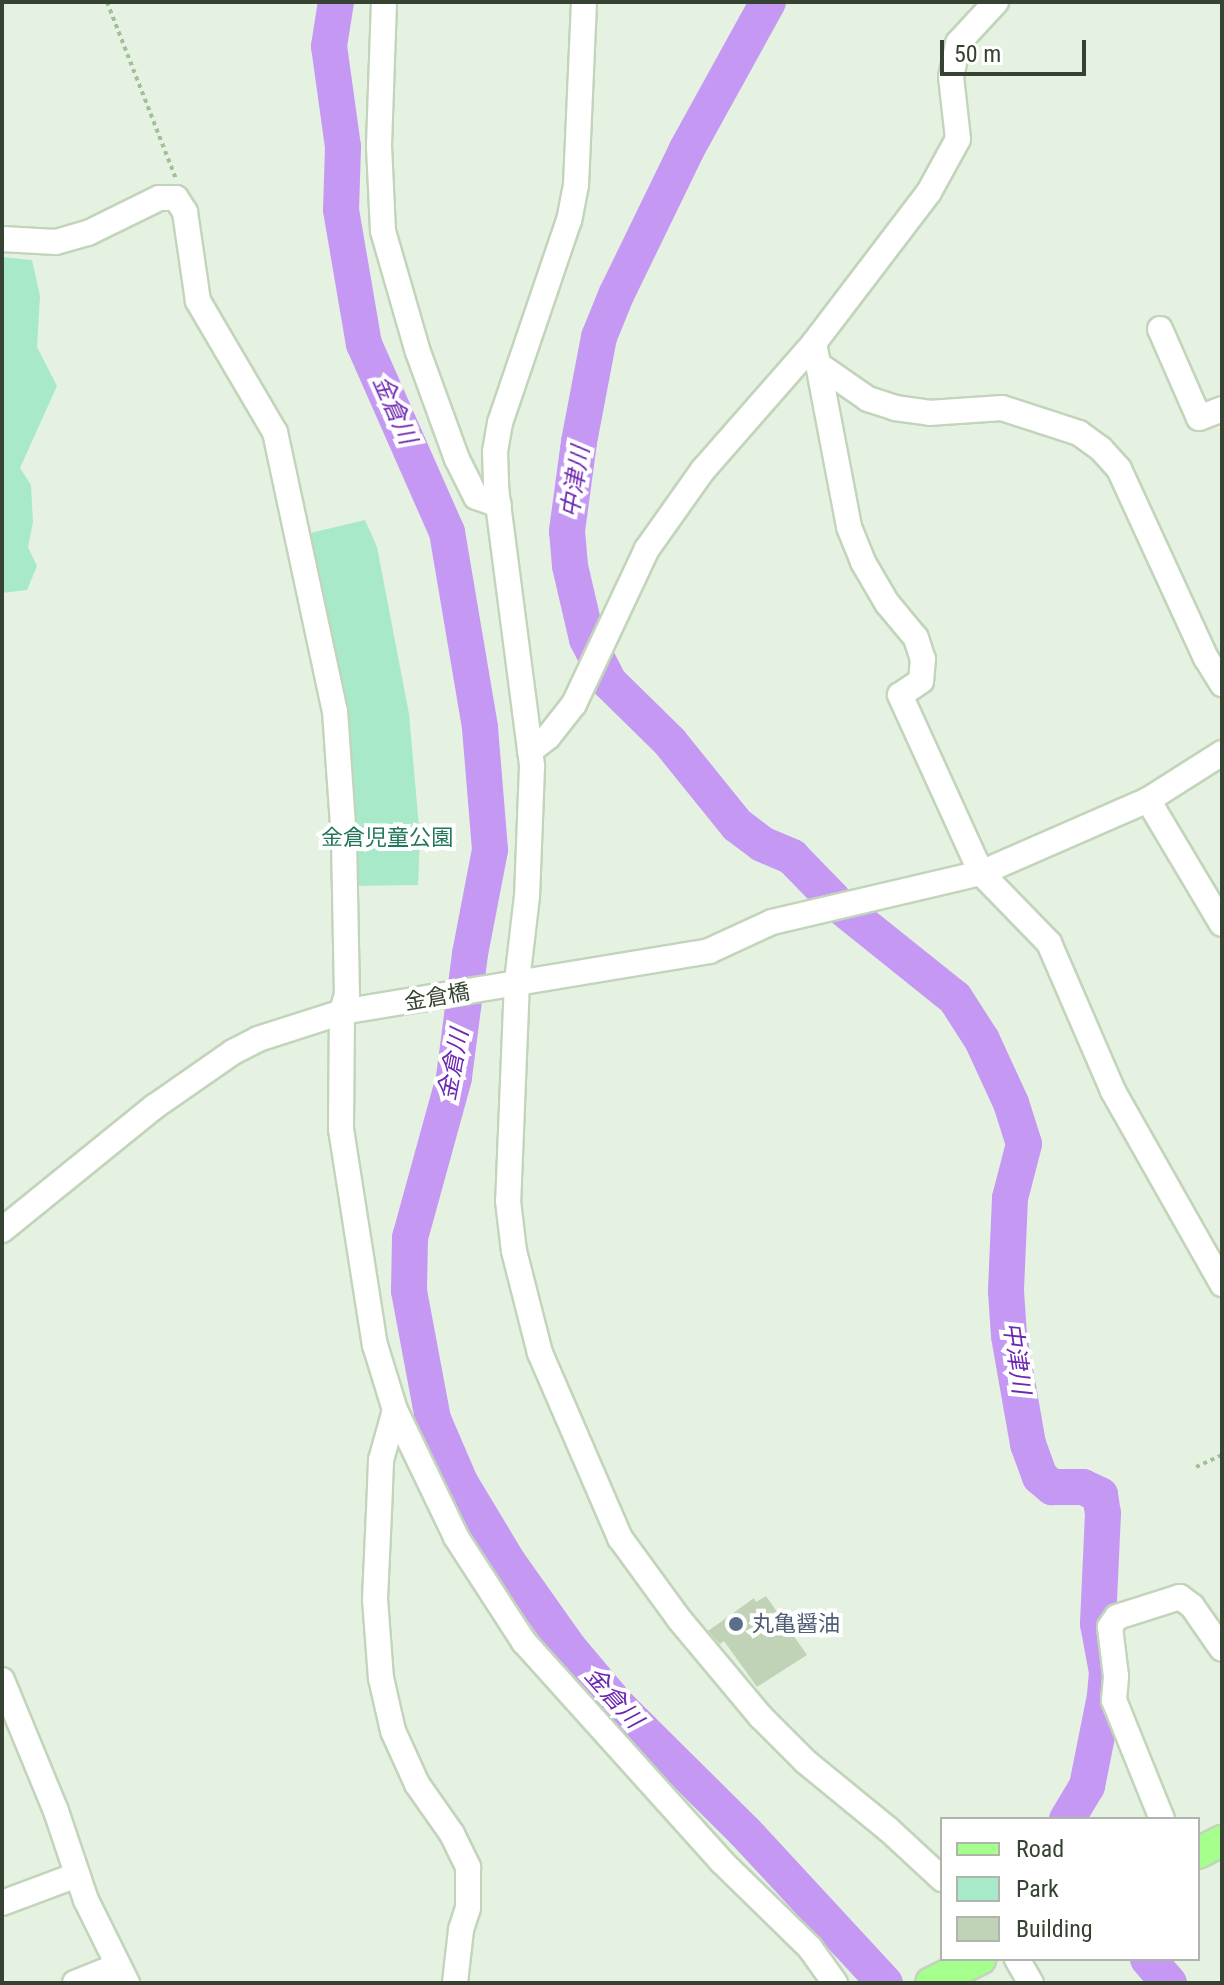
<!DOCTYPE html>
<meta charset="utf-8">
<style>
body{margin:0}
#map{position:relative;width:1224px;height:1985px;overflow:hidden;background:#e5f2e1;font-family:"Roboto Condensed","Noto Sans JP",sans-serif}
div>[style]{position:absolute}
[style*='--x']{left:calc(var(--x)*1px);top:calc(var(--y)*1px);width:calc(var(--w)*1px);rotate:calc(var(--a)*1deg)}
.green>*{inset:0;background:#a8e9ca}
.river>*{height:36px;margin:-18px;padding:0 18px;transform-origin:18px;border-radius:18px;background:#c599f3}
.building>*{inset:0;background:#c0d3b6}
.path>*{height:4px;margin-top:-2px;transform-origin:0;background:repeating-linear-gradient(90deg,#a0c095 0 4px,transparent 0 8px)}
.roads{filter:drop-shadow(2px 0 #c2d5bb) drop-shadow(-2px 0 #c2d5bb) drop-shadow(0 2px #c2d5bb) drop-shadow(0 -2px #c2d5bb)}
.minor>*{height:24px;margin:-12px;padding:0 12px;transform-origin:12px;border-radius:12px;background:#fff}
.major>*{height:30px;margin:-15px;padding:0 15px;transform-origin:15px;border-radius:15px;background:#a5ff8d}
.dots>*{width:22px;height:22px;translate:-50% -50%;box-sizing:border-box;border:4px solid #fff;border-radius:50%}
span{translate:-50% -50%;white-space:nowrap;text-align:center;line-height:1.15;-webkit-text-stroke:8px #fff;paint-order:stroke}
.park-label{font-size:22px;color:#24765d}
.street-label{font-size:22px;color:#374332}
.service-label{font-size:22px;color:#4e5e75}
.left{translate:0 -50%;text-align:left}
.water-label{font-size:24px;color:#6d28b2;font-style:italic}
.frame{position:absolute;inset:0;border:4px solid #374332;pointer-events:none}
.legend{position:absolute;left:940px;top:1817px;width:260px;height:144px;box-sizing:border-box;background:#fff;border:2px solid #afb4ad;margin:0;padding:10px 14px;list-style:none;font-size:24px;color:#374332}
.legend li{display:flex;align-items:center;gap:16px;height:40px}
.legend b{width:40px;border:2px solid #afb4ad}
.scale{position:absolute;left:940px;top:40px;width:146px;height:36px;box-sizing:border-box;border:4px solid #374332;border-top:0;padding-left:10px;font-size:24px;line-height:28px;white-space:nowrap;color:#374332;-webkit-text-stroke:6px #fff;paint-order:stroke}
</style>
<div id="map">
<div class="green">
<i style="clip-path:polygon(2px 257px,32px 260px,40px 296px,37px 347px,57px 386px,20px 468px,31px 485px,33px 522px,28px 547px,37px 566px,27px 590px,2px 593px)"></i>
<i style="clip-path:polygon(365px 520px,377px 547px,409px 714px,420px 838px,418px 885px,352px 886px,306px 534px)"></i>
</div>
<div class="river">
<i style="--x:336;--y:2;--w:45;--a:99"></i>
<i style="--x:329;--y:46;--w:102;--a:82.1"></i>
<i style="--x:343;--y:147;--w:63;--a:91.8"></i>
<i style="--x:341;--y:210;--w:136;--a:80.3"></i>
<i style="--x:364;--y:344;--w:206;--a:66.2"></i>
<i style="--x:447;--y:532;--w:199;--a:80.4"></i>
<i style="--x:480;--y:728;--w:122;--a:85.3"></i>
<i style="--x:490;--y:850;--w:106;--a:100.9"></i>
<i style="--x:470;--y:954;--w:125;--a:97.4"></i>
<i style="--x:454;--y:1078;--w:166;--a:105.4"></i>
<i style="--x:410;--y:1238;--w:53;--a:91.1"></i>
<i style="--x:409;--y:1291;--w:130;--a:79.4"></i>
<i style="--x:433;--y:1419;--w:69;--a:66.8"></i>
<i style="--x:460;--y:1482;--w:93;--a:59"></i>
<i style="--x:508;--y:1562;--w:105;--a:54.7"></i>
<i style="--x:569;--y:1648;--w:75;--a:49.9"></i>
<i style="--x:617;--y:1705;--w:180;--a:44.8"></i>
<i style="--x:745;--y:1832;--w:206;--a:47.2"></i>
<i style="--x:768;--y:2;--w:168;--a:118.9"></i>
<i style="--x:687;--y:149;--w:162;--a:115.9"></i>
<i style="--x:616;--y:295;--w:45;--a:112"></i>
<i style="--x:599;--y:337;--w:107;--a:100.8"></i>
<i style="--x:579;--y:442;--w:90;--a:97.7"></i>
<i style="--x:567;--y:531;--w:35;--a:85"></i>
<i style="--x:570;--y:566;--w:75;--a:76.9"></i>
<i style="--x:587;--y:639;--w:48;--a:62.9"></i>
<i style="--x:609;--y:682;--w:86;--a:44.5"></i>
<i style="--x:670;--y:742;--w:107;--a:51.1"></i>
<i style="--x:737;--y:825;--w:31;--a:37"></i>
<i style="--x:762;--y:844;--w:33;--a:23"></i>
<i style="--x:792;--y:857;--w:59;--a:45.7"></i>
<i style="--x:845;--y:910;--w:141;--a:38.7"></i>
<i style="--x:955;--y:998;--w:50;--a:57.3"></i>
<i style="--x:982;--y:1040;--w:69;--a:65.3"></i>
<i style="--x:1011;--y:1103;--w:43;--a:72.4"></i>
<i style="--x:1024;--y:1144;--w:56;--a:104.5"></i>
<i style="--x:1010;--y:1198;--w:93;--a:92.5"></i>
<i style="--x:1006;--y:1291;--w:45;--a:86.2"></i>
<i style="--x:1009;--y:1336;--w:110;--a:80"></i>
<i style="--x:1028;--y:1444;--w:35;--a:70"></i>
<i style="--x:1040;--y:1477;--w:16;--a:40"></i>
<i style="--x:1052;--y:1487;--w:31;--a:0"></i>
<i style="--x:1083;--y:1487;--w:19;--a:25"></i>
<i style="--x:1100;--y:1495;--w:18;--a:81"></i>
<i style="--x:1103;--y:1513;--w:111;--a:92.6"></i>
<i style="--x:1098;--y:1624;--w:49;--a:79.4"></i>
<i style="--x:1107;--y:1672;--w:24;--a:95"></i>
<i style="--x:1105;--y:1696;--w:92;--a:101.3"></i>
<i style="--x:1087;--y:1786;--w:39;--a:121"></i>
<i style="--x:1148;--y:1959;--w:32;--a:49"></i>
</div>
<div class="building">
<i style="clip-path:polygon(766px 1596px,807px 1655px,757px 1687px,724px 1641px,720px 1644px,708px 1631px,754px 1598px,756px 1602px)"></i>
</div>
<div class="path">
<i style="--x:107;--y:2;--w:190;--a:68.7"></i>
<i style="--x:1196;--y:1467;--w:29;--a:-25"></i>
</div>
<div class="roads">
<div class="minor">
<i style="--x:384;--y:2;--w:144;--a:92"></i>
<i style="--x:379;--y:146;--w:85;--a:87.3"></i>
<i style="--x:383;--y:231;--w:126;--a:73.9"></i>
<i style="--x:418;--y:352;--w:114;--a:70"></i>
<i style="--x:457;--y:459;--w:42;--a:63.4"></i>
<i style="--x:476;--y:497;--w:24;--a:19"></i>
<i style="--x:584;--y:2;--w:183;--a:92.5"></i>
<i style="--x:576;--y:185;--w:36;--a:101"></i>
<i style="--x:569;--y:220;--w:214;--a:108.8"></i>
<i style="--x:500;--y:423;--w:29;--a:100"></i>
<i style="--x:495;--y:452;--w:36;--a:88"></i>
<i style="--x:496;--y:488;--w:281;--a:82.6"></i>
<i style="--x:532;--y:767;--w:129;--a:92.2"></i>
<i style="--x:527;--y:896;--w:86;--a:96.7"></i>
<i style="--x:517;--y:981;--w:220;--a:92.3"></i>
<i style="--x:508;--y:1201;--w:50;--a:83.2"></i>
<i style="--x:514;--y:1251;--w:105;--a:75.7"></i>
<i style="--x:540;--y:1353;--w:202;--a:66.6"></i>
<i style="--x:620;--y:1538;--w:100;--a:53.9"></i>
<i style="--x:679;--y:1619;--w:128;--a:50.1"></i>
<i style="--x:761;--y:1717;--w:64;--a:45"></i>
<i style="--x:806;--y:1762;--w:106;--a:39.3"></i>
<i style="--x:888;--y:1829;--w:74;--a:42.8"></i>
<i style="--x:2;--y:239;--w:54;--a:3.2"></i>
<i style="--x:56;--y:242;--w:33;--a:-16"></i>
<i style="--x:88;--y:233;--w:79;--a:-26.2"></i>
<i style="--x:159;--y:198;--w:17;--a:0"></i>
<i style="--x:176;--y:198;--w:17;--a:57"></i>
<i style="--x:185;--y:212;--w:90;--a:81.7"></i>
<i style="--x:198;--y:301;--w:152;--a:59.6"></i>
<i style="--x:275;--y:432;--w:285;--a:77.9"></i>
<i style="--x:335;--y:711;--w:129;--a:86"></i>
<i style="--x:344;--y:840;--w:154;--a:88.9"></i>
<i style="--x:347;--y:994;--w:19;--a:106"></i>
<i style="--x:342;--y:1012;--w:117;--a:90.5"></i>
<i style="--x:341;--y:1129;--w:219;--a:81.1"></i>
<i style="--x:375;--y:1345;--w:68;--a:72.9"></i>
<i style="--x:395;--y:1410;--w:52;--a:105.6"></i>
<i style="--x:381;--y:1460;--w:51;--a:92.2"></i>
<i style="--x:379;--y:1511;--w:88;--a:92.6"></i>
<i style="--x:375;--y:1599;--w:79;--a:85.7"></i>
<i style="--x:381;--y:1678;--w:54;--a:77.2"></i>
<i style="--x:393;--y:1731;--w:58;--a:65.6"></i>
<i style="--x:417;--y:1784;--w:61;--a:55"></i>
<i style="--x:452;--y:1834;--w:37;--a:64"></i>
<i style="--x:468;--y:1867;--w:41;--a:90"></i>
<i style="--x:468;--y:1908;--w:23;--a:108"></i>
<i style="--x:461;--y:1930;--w:53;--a:96.5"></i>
<i style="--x:1160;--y:329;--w:97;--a:66.3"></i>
<i style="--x:1199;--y:418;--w:25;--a:-21"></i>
<i style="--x:814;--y:343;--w:187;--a:79.2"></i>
<i style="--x:849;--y:527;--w:38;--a:68"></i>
<i style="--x:863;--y:562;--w:48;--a:59.7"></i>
<i style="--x:887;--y:603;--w:45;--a:50.4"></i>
<i style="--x:916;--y:638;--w:22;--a:72"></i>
<i style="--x:923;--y:659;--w:22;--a:95"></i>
<i style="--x:921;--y:681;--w:25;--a:146"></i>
<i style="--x:900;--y:695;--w:196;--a:65.5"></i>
<i style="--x:981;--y:873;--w:98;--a:45.8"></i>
<i style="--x:1049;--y:943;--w:161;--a:66.6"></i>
<i style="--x:1113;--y:1091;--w:222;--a:60.5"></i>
<i style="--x:819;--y:365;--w:60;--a:34.8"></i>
<i style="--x:868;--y:399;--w:28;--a:18"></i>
<i style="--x:895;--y:408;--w:34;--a:8"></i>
<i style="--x:929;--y:413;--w:73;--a:-3.9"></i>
<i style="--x:1002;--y:408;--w:81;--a:18"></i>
<i style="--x:1079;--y:433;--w:27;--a:36"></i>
<i style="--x:1101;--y:449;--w:27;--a:48"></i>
<i style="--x:1119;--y:469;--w:208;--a:65.3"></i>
<i style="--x:1206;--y:658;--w:31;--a:58"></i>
<i style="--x:530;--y:751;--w:23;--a:-38"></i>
<i style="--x:548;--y:737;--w:42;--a:-51.8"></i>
<i style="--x:574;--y:704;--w:171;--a:-64.8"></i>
<i style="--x:647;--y:549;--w:97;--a:-54.7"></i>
<i style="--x:703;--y:470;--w:169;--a:-48.8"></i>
<i style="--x:814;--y:343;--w:190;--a:-52.7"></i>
<i style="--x:929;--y:192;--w:60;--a:-61.3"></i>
<i style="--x:958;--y:139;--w:62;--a:-96.4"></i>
<i style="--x:951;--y:77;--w:35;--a:-78"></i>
<i style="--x:958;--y:43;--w:56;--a:-47.2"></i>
<i style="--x:1148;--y:800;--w:144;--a:59.2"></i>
<i style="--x:2;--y:1230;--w:196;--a:-39"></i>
<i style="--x:154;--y:1107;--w:96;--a:-34.8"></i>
<i style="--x:233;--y:1052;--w:28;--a:-27"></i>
<i style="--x:258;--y:1039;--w:88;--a:-17.8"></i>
<i style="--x:342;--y:1012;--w:372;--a:-9.4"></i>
<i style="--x:709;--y:951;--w:69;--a:-24.7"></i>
<i style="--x:772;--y:922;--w:215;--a:-13.2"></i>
<i style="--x:981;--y:873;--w:182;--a:-23.6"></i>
<i style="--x:1148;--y:800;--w:88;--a:-32.4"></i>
<i style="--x:395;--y:1410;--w:141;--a:64.3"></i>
<i style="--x:456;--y:1537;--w:125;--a:57.1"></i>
<i style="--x:524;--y:1642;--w:295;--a:48"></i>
<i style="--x:721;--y:1861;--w:124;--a:44.3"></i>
<i style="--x:810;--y:1948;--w:43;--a:54.5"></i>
<i style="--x:2;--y:1680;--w:142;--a:67.6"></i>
<i style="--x:56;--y:1811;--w:94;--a:71.4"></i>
<i style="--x:86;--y:1900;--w:93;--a:63.7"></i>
<i style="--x:1162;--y:1819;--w:128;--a:-112"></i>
<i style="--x:1114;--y:1700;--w:24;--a:-85"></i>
<i style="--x:1116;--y:1676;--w:49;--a:-97"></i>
<i style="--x:1110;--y:1627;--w:12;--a:-55"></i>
<i style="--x:1117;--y:1617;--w:66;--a:-17.6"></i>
<i style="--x:1180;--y:1597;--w:15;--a:37"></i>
<i style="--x:1192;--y:1606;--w:52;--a:55.1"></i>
<i style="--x:2;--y:1903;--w:80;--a:-20.5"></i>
<i style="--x:1017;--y:1959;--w:28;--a:60"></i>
<i style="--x:75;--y:1983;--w:45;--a:-22"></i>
</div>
<div class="major">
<i style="--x:1198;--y:1853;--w:27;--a:-27"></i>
<i style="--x:931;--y:1983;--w:55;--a:-26.1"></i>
</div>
</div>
<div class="dots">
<i style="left:736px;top:1624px;background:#5c6f8a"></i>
</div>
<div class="park-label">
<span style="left:387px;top:838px">金倉児童公園</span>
</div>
<div class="street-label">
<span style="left:437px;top:997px;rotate:-10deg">金倉橋</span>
</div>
<div class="service-label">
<span class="left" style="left:752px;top:1624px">丸亀醤油</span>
</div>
<div class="water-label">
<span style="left:394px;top:410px;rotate:66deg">金倉川</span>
<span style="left:576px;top:482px;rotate:-81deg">中津川</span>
<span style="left:454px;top:1065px;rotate:-79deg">金倉川</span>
<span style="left:1016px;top:1358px;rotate:82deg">中津川</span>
<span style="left:613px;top:1698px;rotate:48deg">金倉川</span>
</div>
<div class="frame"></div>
<ul class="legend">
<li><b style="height:10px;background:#a5ff8d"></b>Road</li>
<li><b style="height:22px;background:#a8e9ca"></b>Park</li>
<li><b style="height:22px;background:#c0d3b6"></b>Building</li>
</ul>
<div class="scale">50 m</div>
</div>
